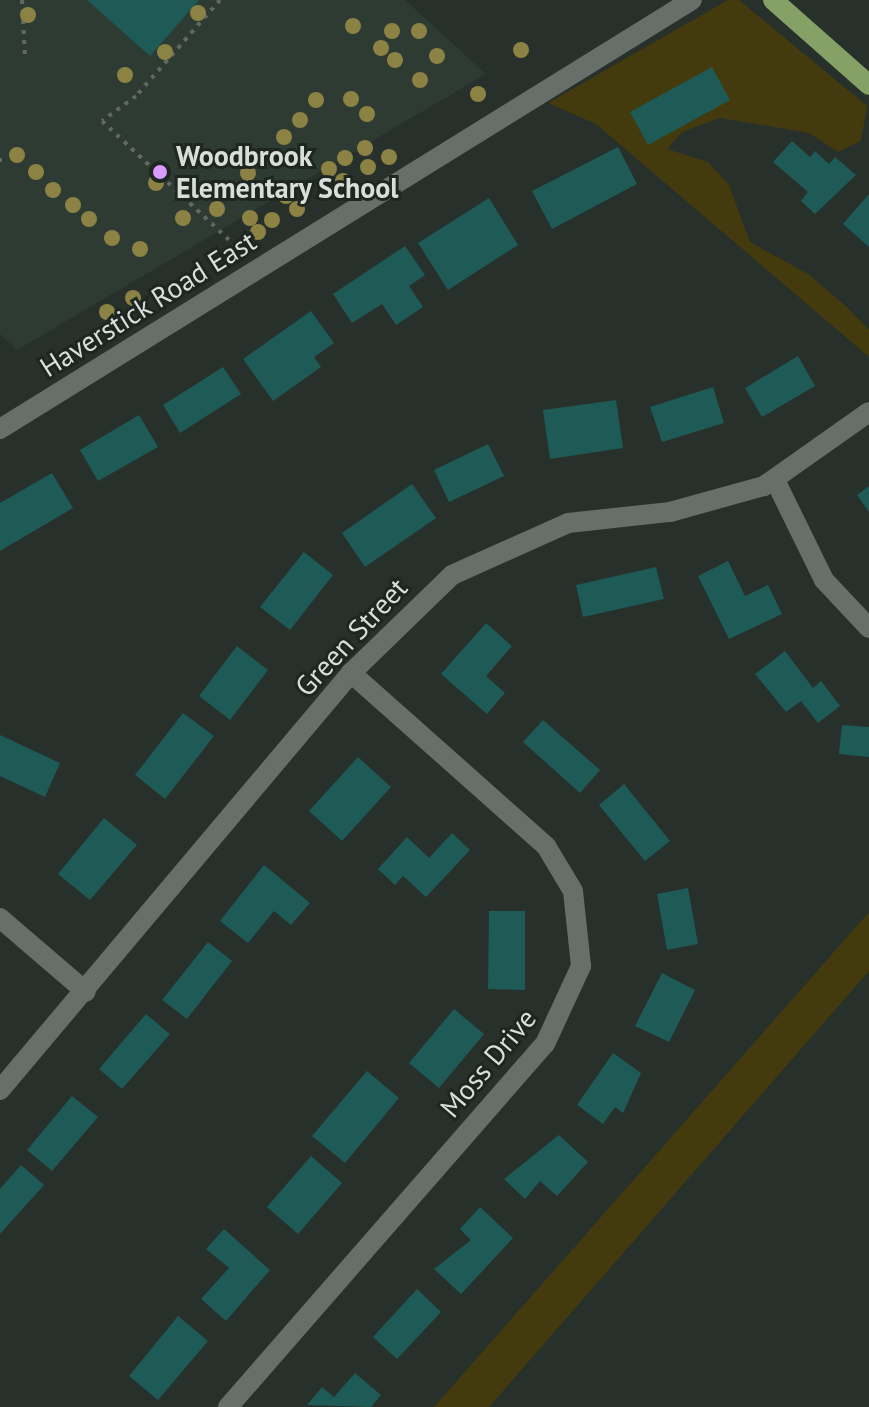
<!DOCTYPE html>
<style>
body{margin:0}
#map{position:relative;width:869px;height:1407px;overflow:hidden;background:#28302b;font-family:"PT Sans",sans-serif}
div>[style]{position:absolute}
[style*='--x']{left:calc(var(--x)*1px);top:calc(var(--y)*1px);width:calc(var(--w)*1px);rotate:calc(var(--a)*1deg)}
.built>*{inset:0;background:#2e3b33}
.green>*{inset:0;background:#433a0d}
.building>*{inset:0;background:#1e5a56}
.path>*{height:4px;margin-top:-2px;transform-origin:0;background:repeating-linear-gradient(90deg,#616863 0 4px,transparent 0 10px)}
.minor>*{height:20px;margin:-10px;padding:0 10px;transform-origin:10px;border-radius:10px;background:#666f69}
.primary>*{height:20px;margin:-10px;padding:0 10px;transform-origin:10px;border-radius:10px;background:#86a165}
.trees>*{width:16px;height:16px;margin:-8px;border-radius:50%;background:#8c8244}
.dots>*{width:22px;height:22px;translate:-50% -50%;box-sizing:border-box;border:4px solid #1e2621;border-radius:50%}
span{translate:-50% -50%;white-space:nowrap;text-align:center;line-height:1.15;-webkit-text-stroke:6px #1e2621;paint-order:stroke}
.poi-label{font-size:28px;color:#d9deda;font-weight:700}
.left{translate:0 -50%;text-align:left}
.street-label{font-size:28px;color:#d9deda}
</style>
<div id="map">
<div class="built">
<i style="clip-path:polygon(0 0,405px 0,486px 74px,17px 350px,0 334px)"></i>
</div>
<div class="green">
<i style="clip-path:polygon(728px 0,739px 0,867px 106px,861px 141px,838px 152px,809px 133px,720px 118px,682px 132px,667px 149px,708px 162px,729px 185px,750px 242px,808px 274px,848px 308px,869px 330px,869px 357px,596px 124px,548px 103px)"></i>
<i style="clip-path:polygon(869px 912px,869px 971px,489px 1407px,434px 1407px)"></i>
</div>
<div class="building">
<i style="clip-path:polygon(87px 0,199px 0,150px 56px)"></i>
<i style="clip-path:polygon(712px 67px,730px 100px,648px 145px,630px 112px)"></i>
<i style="clip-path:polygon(792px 141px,810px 157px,815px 151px,829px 164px,835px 157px,856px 175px,815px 214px,801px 201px,808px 192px,773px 162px)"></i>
<i style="clip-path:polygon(618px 147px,637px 184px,552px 229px,532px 191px)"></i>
<i style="clip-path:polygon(869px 194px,869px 247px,843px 224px)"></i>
<i style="clip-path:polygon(489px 198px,518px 245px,448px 290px,418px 243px)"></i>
<i style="clip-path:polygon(405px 246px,425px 275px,409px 286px,423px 307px,396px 325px,382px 304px,352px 323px,333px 294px)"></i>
<i style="clip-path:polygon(311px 311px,334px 343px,314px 357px,321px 367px,273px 401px,243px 359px)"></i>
<i style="clip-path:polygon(798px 356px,815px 386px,762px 417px,745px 388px)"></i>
<i style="clip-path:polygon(223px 367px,241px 394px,180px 433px,163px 405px)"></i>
<i style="clip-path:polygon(713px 387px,724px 423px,662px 442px,650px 407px)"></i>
<i style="clip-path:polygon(616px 400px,623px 448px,550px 459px,543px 410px)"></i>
<i style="clip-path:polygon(139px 415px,158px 447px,98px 481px,80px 450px)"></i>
<i style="clip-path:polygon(488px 444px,504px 476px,449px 502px,434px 470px)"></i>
<i style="clip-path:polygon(52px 473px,73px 508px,0 551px,0 503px)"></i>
<i style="clip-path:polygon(412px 484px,436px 518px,365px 567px,342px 533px)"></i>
<i style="clip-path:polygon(869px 486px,869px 512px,857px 495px)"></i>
<i style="clip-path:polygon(304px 552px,333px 575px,290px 630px,260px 607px)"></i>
<i style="clip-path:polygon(728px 561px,745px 596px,768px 585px,782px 614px,729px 639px,698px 576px)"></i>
<i style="clip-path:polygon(656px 567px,664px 599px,583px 617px,576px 585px)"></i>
<i style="clip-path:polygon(486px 623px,512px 646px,486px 676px,505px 693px,487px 714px,441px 674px)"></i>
<i style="clip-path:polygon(237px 646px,268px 670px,230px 720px,199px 696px)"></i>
<i style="clip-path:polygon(785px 651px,813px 688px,821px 681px,840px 706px,818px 723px,801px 701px,786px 712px,755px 674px)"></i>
<i style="clip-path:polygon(183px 713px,214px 736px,165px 799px,135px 775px)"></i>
<i style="clip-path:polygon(543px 720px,600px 770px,580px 793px,523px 742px)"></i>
<i style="clip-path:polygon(842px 725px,869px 727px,869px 757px,839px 754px)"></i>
<i style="clip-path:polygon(0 735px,60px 763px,45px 797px,0 776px)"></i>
<i style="clip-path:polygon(358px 757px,391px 787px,342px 841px,309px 811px)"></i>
<i style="clip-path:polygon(624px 784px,670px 841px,645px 861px,599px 805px)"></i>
<i style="clip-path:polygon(104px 818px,137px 845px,90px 900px,58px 874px)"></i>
<i style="clip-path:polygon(452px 833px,470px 850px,426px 897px,403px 876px,395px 885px,378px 869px,407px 837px,429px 858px)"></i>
<i style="clip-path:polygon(264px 865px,310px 903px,291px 925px,274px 911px,248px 943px,220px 921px)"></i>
<i style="clip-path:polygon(688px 888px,698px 944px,667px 950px,657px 894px)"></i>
<i style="clip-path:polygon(489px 911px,525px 911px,525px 990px,488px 989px)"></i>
<i style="clip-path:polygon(208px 942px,232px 961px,187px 1019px,162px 1000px)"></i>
<i style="clip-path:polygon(662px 973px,695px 990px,669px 1042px,635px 1026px)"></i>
<i style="clip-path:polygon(454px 1009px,484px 1034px,439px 1088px,409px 1063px)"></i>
<i style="clip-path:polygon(146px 1014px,170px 1034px,122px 1089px,99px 1069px)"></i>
<i style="clip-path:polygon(613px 1053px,641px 1073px,623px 1113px,615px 1107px,603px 1124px,577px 1105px)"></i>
<i style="clip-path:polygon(367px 1071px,399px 1098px,345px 1163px,312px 1136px)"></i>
<i style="clip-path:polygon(72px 1096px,98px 1117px,52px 1171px,27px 1150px)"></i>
<i style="clip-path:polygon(559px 1135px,588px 1162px,557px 1196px,540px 1181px,525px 1199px,504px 1179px)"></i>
<i style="clip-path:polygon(311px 1156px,342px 1183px,298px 1234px,267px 1207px)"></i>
<i style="clip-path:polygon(21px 1165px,44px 1185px,0 1234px,0 1189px)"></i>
<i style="clip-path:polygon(480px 1207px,513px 1238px,461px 1294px,434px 1269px,471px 1240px,460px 1229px)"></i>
<i style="clip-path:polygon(224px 1229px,270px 1270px,226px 1321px,201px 1299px,229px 1268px,206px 1249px)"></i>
<i style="clip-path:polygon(417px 1289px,441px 1312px,397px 1359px,373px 1337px)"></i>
<i style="clip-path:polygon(178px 1316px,208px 1341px,158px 1400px,129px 1376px)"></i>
<i style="clip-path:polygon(355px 1373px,381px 1395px,371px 1407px,307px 1405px,322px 1387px,334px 1397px)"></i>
</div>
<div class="path">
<i style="--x:22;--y:0;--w:58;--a:87"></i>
<i style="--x:220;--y:0;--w:128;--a:131.2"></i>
<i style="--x:136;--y:96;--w:42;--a:143.7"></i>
<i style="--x:102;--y:121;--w:193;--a:43.1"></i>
<i style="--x:0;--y:158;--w:6;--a:90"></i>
</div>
<div class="minor">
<i style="--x:0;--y:429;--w:814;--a:-31.8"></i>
<i style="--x:775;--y:480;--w:111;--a:63.9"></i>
<i style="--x:824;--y:580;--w:66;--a:46.8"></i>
<i style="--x:0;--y:918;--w:113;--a:40.7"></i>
<i style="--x:0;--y:1090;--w:545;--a:-49.91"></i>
<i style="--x:351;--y:673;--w:141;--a:-44.1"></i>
<i style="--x:452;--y:575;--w:127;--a:-24.1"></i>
<i style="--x:568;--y:523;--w:103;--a:-6.2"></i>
<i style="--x:670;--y:512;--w:98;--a:-15.5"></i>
<i style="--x:764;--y:486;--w:128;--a:-35.2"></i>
<i style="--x:228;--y:1407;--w:482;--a:-48.9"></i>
<i style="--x:545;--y:1044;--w:86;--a:-65.2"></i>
<i style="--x:581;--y:966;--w:75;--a:-96.1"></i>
<i style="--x:573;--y:891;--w:52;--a:-121"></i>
<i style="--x:546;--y:846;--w:261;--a:-138.4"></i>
</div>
<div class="primary">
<i style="--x:773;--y:0;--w:128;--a:41.5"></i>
</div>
<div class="trees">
<i style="left:198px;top:13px"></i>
<i style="left:28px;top:15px"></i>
<i style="left:353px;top:26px"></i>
<i style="left:392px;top:31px"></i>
<i style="left:419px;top:31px"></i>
<i style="left:381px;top:48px"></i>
<i style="left:521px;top:50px"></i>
<i style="left:165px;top:52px"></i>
<i style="left:437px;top:56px"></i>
<i style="left:395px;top:60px"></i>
<i style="left:125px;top:75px"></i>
<i style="left:420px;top:80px"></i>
<i style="left:478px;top:94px"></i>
<i style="left:351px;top:99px"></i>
<i style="left:316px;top:100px"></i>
<i style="left:367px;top:114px"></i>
<i style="left:300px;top:120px"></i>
<i style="left:284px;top:137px"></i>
<i style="left:365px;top:148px"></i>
<i style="left:17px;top:155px"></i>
<i style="left:266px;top:156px"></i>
<i style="left:389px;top:157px"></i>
<i style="left:345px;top:158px"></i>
<i style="left:368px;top:167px"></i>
<i style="left:329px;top:169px"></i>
<i style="left:36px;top:172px"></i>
<i style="left:248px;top:173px"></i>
<i style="left:343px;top:181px"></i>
<i style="left:156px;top:183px"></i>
<i style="left:53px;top:190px"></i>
<i style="left:327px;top:192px"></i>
<i style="left:230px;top:193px"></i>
<i style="left:286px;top:196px"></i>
<i style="left:73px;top:205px"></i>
<i style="left:217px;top:209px"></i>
<i style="left:297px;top:209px"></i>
<i style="left:183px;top:218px"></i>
<i style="left:250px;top:218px"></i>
<i style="left:89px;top:219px"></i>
<i style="left:272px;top:220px"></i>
<i style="left:258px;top:232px"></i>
<i style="left:112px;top:238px"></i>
<i style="left:140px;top:249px"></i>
<i style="left:133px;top:298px"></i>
<i style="left:107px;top:312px"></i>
</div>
<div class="dots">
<i style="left:160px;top:172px;background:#d79bf9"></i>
</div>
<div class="poi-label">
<span class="left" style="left:176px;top:172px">Woodbrook<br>Elementary School</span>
</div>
<div class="street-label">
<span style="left:148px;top:304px;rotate:-32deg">Haverstick Road East</span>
<span style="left:351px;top:637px;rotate:-47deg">Green Street</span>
<span style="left:488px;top:1063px;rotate:-50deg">Moss Drive</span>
</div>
</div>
